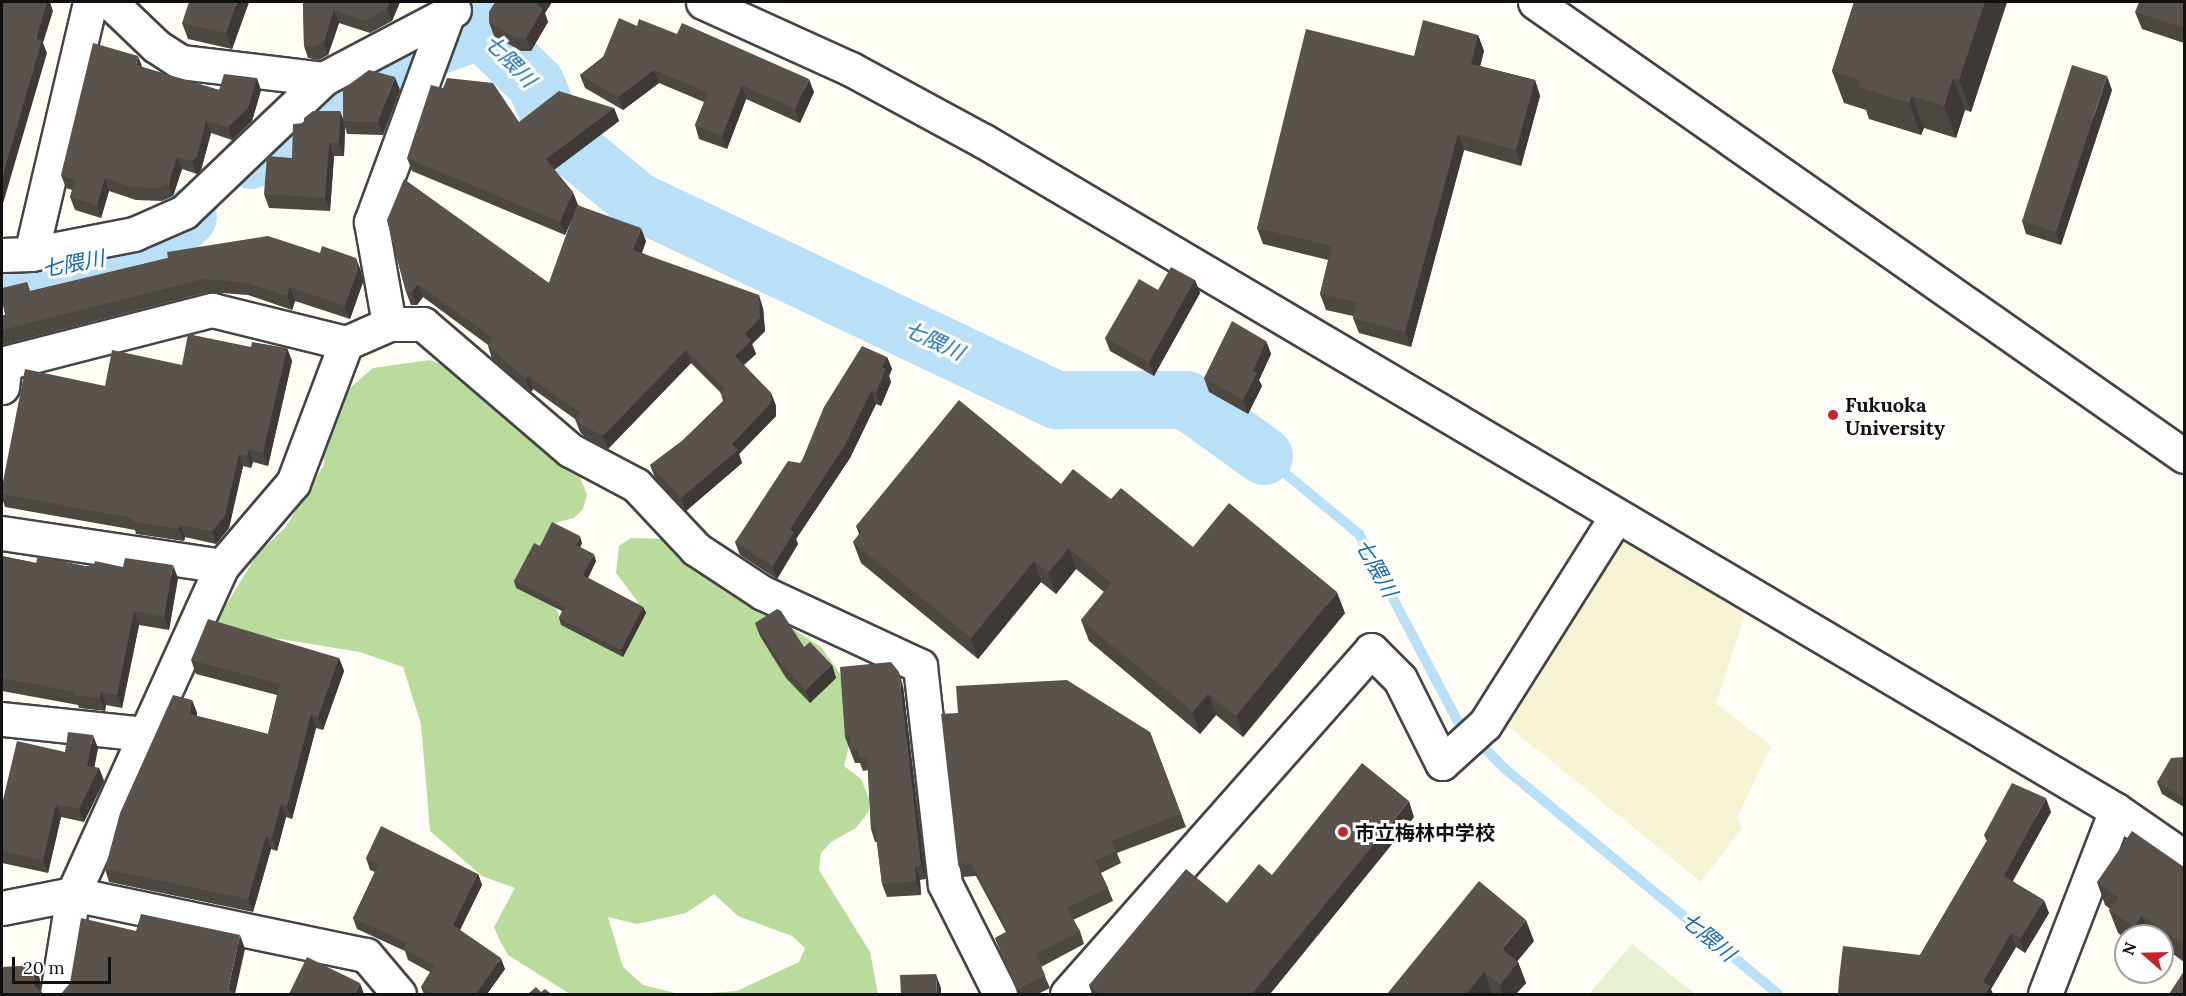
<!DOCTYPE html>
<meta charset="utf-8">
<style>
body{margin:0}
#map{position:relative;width:2186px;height:996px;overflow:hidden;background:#fffdf5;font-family:Lora,"Noto Sans JP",serif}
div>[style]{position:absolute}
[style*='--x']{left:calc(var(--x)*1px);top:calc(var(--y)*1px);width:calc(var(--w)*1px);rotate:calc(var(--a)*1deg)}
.farmland>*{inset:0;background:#f6f3d4}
.forest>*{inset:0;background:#b9dc9c}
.pitch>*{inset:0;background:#e6f2cf}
.stream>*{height:10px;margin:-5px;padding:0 5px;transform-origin:5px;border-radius:5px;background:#b9e0f7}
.river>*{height:58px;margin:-29px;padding:0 29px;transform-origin:29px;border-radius:29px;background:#b9e0f7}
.roads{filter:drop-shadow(2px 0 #444) drop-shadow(-2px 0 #444) drop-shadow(0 2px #444) drop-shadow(0 -2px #444)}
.minor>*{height:33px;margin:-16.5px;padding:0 16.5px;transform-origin:16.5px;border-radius:16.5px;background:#fff}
.wall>*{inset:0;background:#4d4742}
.shaded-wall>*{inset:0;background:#3f3936}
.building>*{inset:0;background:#5a524d}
.dots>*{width:16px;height:16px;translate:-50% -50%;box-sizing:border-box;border:3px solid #fff;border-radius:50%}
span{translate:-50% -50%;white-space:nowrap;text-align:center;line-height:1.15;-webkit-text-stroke:6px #fff;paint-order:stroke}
.poi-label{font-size:20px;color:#111;font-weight:700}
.left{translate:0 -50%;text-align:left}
.water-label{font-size:21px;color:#1768a6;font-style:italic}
.frame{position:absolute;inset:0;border:3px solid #111;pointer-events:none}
.north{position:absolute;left:2114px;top:924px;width:60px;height:60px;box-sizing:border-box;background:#fff;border:2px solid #a0a0a0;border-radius:50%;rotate:290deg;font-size:16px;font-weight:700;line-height:24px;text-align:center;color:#111}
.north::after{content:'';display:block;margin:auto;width:21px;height:27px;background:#c4262e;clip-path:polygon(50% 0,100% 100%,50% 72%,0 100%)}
.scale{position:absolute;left:12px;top:957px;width:99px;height:27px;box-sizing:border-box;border:3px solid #111;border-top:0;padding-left:8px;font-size:18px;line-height:21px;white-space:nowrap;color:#111;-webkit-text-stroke:4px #fff;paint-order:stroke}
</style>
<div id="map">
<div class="farmland">
<i style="clip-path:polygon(1623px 540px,1746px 611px,1716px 704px,1771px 746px,1737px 818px,1742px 828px,1701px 882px,1508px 726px)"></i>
</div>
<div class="forest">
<i style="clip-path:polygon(430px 360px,469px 375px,580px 477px,587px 495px,583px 509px,574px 518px,555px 523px,535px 554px,536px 567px,564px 625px,590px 637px,627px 624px,638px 602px,616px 573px,619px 546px,631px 538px,673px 539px,745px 598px,821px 647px,860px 701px,844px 766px,861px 779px,869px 798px,869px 811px,856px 828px,831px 842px,821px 853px,819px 870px,870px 952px,878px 994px,696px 994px,737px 991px,799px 962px,805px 948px,792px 936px,738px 916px,714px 894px,686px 913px,637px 924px,608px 917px,623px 967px,643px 985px,679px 994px,570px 994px,508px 955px,500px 941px,494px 927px,515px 888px,482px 876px,430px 831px,421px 724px,403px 667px,360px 652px,212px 628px,258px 553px,285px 528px,324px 465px,321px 413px,373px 368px)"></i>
</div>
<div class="pitch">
<i style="clip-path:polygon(1632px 944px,1695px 994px,1589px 994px)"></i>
</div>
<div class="stream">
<i style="--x:1264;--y:456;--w:123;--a:39.4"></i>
<i style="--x:1359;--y:534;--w:210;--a:62.2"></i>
<i style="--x:1457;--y:720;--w:67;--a:45.6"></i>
<i style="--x:1504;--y:768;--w:355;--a:39.5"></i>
</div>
<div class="river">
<i style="--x:251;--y:160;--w:147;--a:-37.3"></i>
<i style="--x:368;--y:71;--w:120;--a:-19.9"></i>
<i style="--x:481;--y:30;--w:77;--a:44.5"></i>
<i style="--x:536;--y:84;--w:55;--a:67.6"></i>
<i style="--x:557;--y:135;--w:104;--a:39.5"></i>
<i style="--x:637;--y:201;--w:465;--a:25.4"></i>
<i style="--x:1057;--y:400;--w:129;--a:0"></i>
<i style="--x:1186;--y:400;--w:96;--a:35.7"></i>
<i style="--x:2;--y:275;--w:91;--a:-7"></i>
<i style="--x:92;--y:264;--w:85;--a:-21.4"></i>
<i style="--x:171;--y:233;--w:23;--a:-43"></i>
</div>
<div class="roads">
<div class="minor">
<i style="--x:110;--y:2;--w:64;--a:43.7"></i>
<i style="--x:156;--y:46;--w:30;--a:33"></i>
<i style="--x:181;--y:62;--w:143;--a:6.8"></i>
<i style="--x:323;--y:79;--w:148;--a:-27.8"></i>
<i style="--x:703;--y:2;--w:162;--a:24.4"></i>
<i style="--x:851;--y:69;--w:149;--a:28.5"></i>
<i style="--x:982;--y:140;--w:1317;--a:30.58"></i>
<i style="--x:2116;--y:810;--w:83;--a:34.7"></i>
<i style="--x:1535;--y:2;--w:792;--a:34.97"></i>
<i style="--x:31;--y:254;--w:259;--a:-76.8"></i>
<i style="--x:2;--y:255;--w:29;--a:-2"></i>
<i style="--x:31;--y:254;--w:105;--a:-11"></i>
<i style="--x:134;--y:234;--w:55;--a:-23.7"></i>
<i style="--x:184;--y:212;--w:192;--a:-43.7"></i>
<i style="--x:389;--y:324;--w:34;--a:0"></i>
<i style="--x:423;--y:324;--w:194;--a:40.6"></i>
<i style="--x:570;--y:450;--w:75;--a:27.9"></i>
<i style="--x:636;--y:485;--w:88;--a:46.8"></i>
<i style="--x:696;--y:549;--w:80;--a:33.3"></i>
<i style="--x:763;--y:593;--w:173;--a:24.9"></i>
<i style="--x:920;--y:666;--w:219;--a:83.5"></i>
<i style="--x:945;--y:884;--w:123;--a:63.4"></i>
<i style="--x:2;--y:387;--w:24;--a:-83"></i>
<i style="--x:5;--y:363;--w:214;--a:-14.4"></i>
<i style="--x:212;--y:310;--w:138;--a:13.8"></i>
<i style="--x:2;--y:533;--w:222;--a:8.5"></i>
<i style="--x:2;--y:719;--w:144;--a:6"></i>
<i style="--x:2;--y:908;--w:72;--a:-11.2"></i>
<i style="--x:73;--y:894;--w:299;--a:11.8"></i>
<i style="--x:366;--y:955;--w:51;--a:49.8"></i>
<i style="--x:57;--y:994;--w:101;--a:-80.9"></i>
<i style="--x:73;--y:894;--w:360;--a:-65.6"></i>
<i style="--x:222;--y:566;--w:109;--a:-49.5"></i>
<i style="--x:293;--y:483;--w:150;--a:-69.3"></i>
<i style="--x:346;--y:343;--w:47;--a:-23.8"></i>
<i style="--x:389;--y:324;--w:104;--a:-100"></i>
<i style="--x:371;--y:222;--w:221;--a:-69.8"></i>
<i style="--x:1067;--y:994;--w:459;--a:-48.5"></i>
<i style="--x:1371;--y:650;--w:41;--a:45"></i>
<i style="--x:1400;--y:679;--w:94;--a:63.4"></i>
<i style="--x:1442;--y:763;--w:58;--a:-42.2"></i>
<i style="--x:1485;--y:724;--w:245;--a:-57.7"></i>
<i style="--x:2045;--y:994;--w:197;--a:-68.9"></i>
</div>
</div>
<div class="wall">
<i style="clip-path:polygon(249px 2px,232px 49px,188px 39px,182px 23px)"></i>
<i style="clip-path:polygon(303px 2px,400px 2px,392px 21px,370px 33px,339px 23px,328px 55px,319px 60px,308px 58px,304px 46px)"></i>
<i style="clip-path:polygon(495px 2px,552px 2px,545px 13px,548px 22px,531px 51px,521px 51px,494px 36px,489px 22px)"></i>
<i style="clip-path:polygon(1854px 2px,2007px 2px,1971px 112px,1965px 110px,1956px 138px,1924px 128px,1921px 135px,1869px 119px,1866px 110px,1844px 103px,1832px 71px)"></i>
<i style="clip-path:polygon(2184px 2px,2184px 43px,2142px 29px,2135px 12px)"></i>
<i style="clip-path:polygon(1478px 35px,1484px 51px,1480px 66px,1535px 80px,1540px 96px,1521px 166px,1464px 150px,1411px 347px,1359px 333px,1353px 318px,1353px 316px,1326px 310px,1320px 294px,1328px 260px,1263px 244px,1257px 228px,1414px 56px)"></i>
<i style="clip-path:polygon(603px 57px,814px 92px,800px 123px,746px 99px,727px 149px,699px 139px,695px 125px,704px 102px,659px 83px,623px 110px,585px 88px,580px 75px)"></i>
<i style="clip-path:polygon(142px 67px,219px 90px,261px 90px,252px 121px,232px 140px,211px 133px,201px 170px,197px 174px,182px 169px,173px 196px,162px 201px,136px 200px,109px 191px,101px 218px,75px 210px,70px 197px,72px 190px,66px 188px,61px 175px)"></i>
<i style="clip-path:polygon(400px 90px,383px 135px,347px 134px,345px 127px,344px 156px,334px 156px,330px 211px,269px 208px,264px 194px,292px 158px,304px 123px,340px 111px,343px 119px)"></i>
<i style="clip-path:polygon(2112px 90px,2061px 245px,2026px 234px,2022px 221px)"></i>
<i style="clip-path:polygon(614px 108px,619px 121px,554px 170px,578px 205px,646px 241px,642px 253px,763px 308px,765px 331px,752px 344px,756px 354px,744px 365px,771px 393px,776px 406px,776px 416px,739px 454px,742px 463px,686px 511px,655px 478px,650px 465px,682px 441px,723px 401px,721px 393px,691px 363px,608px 449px,585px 437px,580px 432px,575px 419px,533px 389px,531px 392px,492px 359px,488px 346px,488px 345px,423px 297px,417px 305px,411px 305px,406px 292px,387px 220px,549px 283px,572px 219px,565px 235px,412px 171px,407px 158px,519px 122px)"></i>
<i style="clip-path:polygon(168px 258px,361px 271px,363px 282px,350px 319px,295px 301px,292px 310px,248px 295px,208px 292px,2px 345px,2px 315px,5px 315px,27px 282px,30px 291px)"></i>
<i style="clip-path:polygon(1195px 280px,1200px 293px,1154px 376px,1110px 351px,1105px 338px,1158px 290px)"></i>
<i style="clip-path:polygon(1266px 341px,1271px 354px,1259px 380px,1262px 386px,1248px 414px,1209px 392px,1204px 378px)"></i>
<i style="clip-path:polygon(251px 347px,287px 348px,292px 361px,268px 466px,253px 462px,251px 468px,243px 466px,229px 528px,216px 544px,185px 537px,184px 541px,136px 534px,135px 530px,5px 507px,2px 498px,2px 487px,105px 386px,182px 365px)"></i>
<i style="clip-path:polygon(887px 357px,892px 369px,889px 376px,891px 382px,881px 406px,876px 404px,850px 458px,796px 539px,798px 544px,777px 579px,740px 555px,735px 542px)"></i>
<i style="clip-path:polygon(1061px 484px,1111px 499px,1193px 547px,1345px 613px,1243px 737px,1216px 715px,1200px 734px,1089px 641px,1081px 620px,1104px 592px,1076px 569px,1056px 594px,1041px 582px,978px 659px,861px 563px,853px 542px,859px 534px,856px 526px)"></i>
<i style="clip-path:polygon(582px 543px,580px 547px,596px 561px,588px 578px,643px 607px,646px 613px,623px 657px,561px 625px,559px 618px,562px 611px,516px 588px,514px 581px,540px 546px)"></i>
<i style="clip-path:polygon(2px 556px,36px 563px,85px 566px,178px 578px,169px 630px,139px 625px,122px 708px,106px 705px,105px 711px,79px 708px,78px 705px,2px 691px)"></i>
<i style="clip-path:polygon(755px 623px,804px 647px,832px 665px,836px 678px,810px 703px,786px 678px,760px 636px)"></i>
<i style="clip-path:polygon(339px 658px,344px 671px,323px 730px,316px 728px,292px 819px,286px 817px,277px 851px,271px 849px,253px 912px,109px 882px,105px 869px,192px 700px,197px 713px,197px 716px,268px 734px,277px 695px,196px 674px,191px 660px)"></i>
<i style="clip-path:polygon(903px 686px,926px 879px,920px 880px,921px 895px,887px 897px,882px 884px,877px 842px,875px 842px,871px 829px,868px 770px,863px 771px,860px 763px,855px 763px,845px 737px)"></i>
<i style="clip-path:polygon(1150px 732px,1186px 827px,1117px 853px,1121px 863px,1101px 873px,1108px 888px,1113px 901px,1073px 920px,1080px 931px,1084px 944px,1041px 967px,1050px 988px,1038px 994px,1018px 994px,995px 938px,1006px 932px,976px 876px,963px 877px,958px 864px)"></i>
<i style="clip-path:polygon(98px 748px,94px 767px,99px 768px,104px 781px,84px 822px,61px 817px,48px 873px,2px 863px,2px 804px,65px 752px)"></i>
<i style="clip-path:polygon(2184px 757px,2184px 807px,2162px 794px,2157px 782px)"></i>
<i style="clip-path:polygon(2051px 812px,2013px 881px,2049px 913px,2025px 953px,2016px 947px,1991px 989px,1920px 955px,1987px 841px,1984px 835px)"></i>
<i style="clip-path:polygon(1414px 817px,1270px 994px,1092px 994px,1089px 985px,1227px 903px,1272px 875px)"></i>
<i style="clip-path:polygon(366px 858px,478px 874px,482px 885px,460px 930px,505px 969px,487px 994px,424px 994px,421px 987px,430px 972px,408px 960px,405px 951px,357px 929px,353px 918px,375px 872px,370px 870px)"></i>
<i style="clip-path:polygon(2184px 867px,2184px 962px,2162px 946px,2162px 936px,2126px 936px,2126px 939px,2118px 933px,2109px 910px,2110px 909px,2105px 905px,2097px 882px)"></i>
<i style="clip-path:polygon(1534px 941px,1517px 961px,1518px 962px,1526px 983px,1516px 994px,1494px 994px,1492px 993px,1490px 994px,1387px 994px)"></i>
</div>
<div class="shaded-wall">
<i style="clip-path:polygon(45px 2px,50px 2px,53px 11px,43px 43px,47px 53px,2px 207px,2px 178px)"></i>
<i style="clip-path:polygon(237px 2px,249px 2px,232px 49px,226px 33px)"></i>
<i style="clip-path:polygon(390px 2px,400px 2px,392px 21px,387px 9px)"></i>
<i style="clip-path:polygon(539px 2px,552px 2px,545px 13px,548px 22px,531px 51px,526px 38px,537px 5px)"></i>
<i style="clip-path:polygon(1985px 2px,2007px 2px,1971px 112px,1959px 80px)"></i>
<i style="clip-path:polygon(334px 10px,339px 23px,328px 55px,324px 42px)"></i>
<i style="clip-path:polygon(1478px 35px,1484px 51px,1477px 79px,1471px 64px)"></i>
<i style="clip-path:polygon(138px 56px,143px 69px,136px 65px)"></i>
<i style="clip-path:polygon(654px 70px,659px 83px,623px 110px,618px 97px)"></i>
<i style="clip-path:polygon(2107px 76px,2112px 90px,2061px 245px,2056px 232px)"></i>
<i style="clip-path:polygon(395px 77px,400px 90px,383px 135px,378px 122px)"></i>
<i style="clip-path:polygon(257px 78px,261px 90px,252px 121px,232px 140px,228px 127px)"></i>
<i style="clip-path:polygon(1953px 78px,1965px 110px,1956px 138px,1944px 106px)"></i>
<i style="clip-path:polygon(809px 79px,814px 92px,800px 123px,795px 109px)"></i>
<i style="clip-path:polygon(1535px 80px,1540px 96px,1521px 166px,1516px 150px)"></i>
<i style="clip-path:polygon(742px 85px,746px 99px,727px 149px,722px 136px)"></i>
<i style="clip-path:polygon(1912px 96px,1924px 128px,1921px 135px,1909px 103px)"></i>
<i style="clip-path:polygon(614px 108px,619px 121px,551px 172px,546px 159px)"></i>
<i style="clip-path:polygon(340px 111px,345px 127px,344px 156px,339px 143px)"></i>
<i style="clip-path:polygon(206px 121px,211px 133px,201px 170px,197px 174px,192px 161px)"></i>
<i style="clip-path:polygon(1458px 134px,1464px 150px,1411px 347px,1405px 332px)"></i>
<i style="clip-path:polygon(329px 143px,334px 156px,330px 211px,325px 198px)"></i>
<i style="clip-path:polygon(177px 157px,182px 169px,173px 196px,169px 183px)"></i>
<i style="clip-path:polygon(105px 178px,109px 191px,101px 218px,97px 205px)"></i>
<i style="clip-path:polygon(573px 192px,578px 205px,565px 235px,560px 222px)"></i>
<i style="clip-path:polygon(641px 228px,646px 241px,638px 263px,633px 250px)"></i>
<i style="clip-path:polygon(356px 258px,361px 271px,363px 282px,350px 319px,345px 306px)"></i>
<i style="clip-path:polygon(1195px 280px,1200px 293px,1154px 376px,1149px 362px)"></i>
<i style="clip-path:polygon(418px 284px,423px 297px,417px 305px,412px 292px)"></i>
<i style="clip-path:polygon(290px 287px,295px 301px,292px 310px,287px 296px)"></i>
<i style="clip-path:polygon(759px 295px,763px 308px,765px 331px,752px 344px,756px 354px,739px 369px,735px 356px,745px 334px)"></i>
<i style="clip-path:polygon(1266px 341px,1271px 354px,1259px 380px,1262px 386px,1248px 414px,1243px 400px,1253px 371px)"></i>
<i style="clip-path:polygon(287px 348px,292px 361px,268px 466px,263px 453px)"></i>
<i style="clip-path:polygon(686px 350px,691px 363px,608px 449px,603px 436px)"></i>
<i style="clip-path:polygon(887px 357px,892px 369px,889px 376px,891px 382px,881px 406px,876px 393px,882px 367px)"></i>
<i style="clip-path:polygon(528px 376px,533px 389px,531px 392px,526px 379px)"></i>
<i style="clip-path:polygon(871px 391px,876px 404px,850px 458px,796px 539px,798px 544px,777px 579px,773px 566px,790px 529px)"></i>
<i style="clip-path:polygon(771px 393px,776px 406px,776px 416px,739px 454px,742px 463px,686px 511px,681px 498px,732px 444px)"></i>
<i style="clip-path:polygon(249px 449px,253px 462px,251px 468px,247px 456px)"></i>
<i style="clip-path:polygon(239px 454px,243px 466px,229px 528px,216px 544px,212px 531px)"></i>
<i style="clip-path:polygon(180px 525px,185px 537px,184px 541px,179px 529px)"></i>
<i style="clip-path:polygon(580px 536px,582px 543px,578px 552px,576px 545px)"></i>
<i style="clip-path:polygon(1069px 548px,1076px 569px,1056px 594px,1048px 573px)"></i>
<i style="clip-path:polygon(594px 554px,596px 561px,586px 582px,583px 575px)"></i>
<i style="clip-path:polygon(1034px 561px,1041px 582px,978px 659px,971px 638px)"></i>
<i style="clip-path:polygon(173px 565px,178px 578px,169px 630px,164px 617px)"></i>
<i style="clip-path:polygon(1337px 592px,1345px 613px,1243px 737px,1236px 716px)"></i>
<i style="clip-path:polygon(643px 607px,646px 613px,623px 657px,621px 650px)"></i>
<i style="clip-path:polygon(134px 611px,139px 625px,122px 708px,117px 695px)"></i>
<i style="clip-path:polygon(339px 658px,344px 671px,323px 730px,318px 717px)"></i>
<i style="clip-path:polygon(832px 665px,836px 678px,810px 703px,806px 690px)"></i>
<i style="clip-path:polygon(899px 672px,903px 686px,926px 879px,921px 866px)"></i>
<i style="clip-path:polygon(101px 692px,106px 705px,105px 711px,100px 698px)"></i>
<i style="clip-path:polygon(1208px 694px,1216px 715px,1200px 734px,1193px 712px)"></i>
<i style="clip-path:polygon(192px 700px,197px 713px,195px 728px,190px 714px)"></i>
<i style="clip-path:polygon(311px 714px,316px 728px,292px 819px,287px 806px)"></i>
<i style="clip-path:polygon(93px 735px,98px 748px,92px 780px,87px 766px)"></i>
<i style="clip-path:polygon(99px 768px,104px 781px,84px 822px,79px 809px)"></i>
<i style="clip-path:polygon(2046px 798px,2051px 812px,2008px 889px,2004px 876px)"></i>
<i style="clip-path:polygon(1409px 801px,1414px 817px,1270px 994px,1252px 994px)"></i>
<i style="clip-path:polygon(56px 804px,61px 817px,48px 873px,43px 860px)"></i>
<i style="clip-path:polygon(281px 804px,286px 817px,277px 851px,272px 837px)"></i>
<i style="clip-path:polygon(266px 836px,271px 849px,253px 912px,248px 899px)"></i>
<i style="clip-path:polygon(915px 866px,920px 880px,921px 895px,916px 881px)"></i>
<i style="clip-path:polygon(478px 874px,482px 885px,457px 936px,453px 925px)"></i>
<i style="clip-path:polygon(2044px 900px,2049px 913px,2025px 953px,2020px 939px)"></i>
<i style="clip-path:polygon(2142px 915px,2149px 936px,2137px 936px,2134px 927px)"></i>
<i style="clip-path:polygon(1526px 920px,1534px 941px,1510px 970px,1502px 949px)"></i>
<i style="clip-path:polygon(2011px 933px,2016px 947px,1991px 989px,1993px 994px,1985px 994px,1983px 982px)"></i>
<i style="clip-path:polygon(240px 935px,245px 949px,235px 994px,228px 990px)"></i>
<i style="clip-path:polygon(501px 958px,505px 969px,487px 994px,476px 994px)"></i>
<i style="clip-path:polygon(1518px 962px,1526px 983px,1516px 994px,1503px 994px,1500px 985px)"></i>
<i style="clip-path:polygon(35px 965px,40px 979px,40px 994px,35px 987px)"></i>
<i style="clip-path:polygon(1484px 972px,1492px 993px,1490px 994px,1466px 994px)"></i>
<i style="clip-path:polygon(936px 974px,941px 988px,941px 994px,937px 994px)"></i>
<i style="clip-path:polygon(360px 983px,364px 994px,356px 994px,355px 993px)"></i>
</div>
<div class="building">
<i style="clip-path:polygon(2px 2px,47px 2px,36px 39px,42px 40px,2px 178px)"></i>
<i style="clip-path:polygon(189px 2px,237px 2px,226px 33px,182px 23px)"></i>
<i style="clip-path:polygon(303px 2px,390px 2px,387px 9px,365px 21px,334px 10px,324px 42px,315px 47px,304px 46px)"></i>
<i style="clip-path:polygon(495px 2px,539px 2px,537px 5px,543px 9px,526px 38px,516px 38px,489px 22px,489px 12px)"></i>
<i style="clip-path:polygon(1854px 2px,1985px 2px,1959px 80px,1953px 78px,1944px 106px,1912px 96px,1909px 103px,1858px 87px,1860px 80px,1832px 71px)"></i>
<i style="clip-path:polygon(2139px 2px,2184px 2px,2184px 28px,2135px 12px)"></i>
<i style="clip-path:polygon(619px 18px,637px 26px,639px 19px,677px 34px,682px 23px,809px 79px,795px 109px,742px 85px,722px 136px,695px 125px,708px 93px,654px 70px,618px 97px,580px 75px,603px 57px)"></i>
<i style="clip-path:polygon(1423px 20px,1478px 35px,1471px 64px,1535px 80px,1516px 150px,1458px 134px,1405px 332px,1353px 318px,1357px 302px,1320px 294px,1332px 246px,1257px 228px,1306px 29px,1414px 56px)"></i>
<i style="clip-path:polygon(93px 43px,138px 56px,136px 65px,219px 90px,224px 74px,257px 78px,248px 108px,228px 127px,206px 121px,197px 157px,192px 161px,177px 157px,169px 183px,158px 188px,131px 187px,105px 178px,97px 205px,70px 197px,76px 180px,61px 175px)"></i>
<i style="clip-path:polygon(2072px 65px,2107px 76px,2056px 232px,2022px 221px)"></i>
<i style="clip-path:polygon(369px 70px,395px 77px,378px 122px,343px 121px,343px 89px)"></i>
<i style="clip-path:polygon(447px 78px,493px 83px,519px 122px,559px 91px,614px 108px,546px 159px,573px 192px,560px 222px,407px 158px,431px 85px,443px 88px)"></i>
<i style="clip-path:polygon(313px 111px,340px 111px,339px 143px,329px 143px,325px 198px,264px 194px,267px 156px,292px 158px,293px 124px,304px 123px,304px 118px)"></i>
<i style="clip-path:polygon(404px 179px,549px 283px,577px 205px,641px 228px,633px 250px,759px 295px,760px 318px,745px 334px,751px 341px,735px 356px,771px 393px,771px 403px,732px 444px,738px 450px,681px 498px,650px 465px,682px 441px,726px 399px,720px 393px,725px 389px,686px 350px,603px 436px,580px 424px,575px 419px,581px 413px,528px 376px,526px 379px,488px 346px,493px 338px,418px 284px,412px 292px,406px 292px,387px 220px)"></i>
<i style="clip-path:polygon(268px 236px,320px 253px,322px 246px,356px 258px,358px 269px,345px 306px,290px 287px,287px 296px,243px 282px,203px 279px,2px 330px,2px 315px,5px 315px,2px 300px,2px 288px,27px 282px,29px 292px,168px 258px,167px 252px)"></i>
<i style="clip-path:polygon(1171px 267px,1195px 280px,1149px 362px,1105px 338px,1139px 279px,1158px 290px)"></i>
<i style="clip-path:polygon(1232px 321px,1266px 341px,1253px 371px,1257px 373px,1243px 400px,1204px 378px)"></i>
<i style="clip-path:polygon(188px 334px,251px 347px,252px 342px,287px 348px,263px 453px,249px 449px,247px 456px,239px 454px,225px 516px,212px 531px,180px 525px,179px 529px,132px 521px,132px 518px,2px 494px,2px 487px,25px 369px,105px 386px,112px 350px,182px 365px)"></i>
<i style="clip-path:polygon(862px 346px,887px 357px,882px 367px,886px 369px,876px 393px,871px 391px,845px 445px,790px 529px,794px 532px,773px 566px,735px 542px,788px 461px,801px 463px,824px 407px)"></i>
<i style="clip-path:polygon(959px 400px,1061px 484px,1073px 469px,1111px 499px,1121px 488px,1193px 547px,1229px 503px,1337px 592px,1236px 716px,1208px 694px,1193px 712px,1081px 620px,1111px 583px,1069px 548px,1048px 573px,1034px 561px,971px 638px,853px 542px,862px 531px,856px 526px)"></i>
<i style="clip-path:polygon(552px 522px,580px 536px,576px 545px,594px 554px,583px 575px,643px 607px,621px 650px,559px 618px,565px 607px,514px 581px,534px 543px,540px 546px)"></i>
<i style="clip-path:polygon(2px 556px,36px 563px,38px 556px,85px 566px,94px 565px,95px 561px,123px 567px,125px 558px,173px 565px,164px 617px,134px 611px,117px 695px,101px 692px,100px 698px,74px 695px,75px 692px,2px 678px)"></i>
<i style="clip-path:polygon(777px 609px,781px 611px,804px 647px,810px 642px,832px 665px,806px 690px,781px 664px,755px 623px)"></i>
<i style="clip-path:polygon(208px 619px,339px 658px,318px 717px,311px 714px,287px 806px,281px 804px,272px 837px,266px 836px,248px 899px,105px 869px,120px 813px,173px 695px,192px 700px,190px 714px,268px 734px,280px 684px,191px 660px)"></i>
<i style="clip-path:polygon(891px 662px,899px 672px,921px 866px,915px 866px,916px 881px,882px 884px,875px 828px,871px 829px,867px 757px,858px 757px,858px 749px,850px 750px,850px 736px,845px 737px,840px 667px)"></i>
<i style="clip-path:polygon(1067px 680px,1150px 732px,1181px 814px,1111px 841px,1116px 851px,1095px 861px,1108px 888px,1067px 908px,1080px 931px,1036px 954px,1045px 975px,1017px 990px,995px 938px,1008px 931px,971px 863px,958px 864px,941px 714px,958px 713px,956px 686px)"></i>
<i style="clip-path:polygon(68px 732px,93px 735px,87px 766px,99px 768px,79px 809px,56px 804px,57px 801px,43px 860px,2px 851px,2px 804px,17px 741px,65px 752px)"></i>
<i style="clip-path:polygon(2184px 757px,2184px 798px,2157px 782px,2171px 758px)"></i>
<i style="clip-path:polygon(1362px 763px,1409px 801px,1252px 994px,1100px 994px,1089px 985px,1186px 869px,1227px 903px,1259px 864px,1272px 875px)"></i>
<i style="clip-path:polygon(2012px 783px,2046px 798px,2004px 876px,2044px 900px,2020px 939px,2011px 933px,1983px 982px,1990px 986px,1985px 994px,1838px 994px,1839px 979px,1843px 946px,1920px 955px,1989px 837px,1984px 835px)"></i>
<i style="clip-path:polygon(381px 826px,478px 874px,453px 925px,501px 958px,476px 994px,431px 994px,421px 987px,435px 966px,404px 949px,407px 943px,353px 918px,378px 865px,366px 858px)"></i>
<i style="clip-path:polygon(2132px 831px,2184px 867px,2184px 945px,2142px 915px,2134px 927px,2109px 910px,2119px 898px,2097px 882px)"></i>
<i style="clip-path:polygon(1479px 881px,1526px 920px,1502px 949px,1518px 962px,1500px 985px,1484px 972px,1466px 994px,1387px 994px)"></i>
<i style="clip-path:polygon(141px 914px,240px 935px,228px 990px,237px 994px,61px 994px,70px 983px,81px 918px,136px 931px)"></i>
<i style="clip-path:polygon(307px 957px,360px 983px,355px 993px,359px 994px,289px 994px)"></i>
<i style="clip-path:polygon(35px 965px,35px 987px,44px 994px,2px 994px,2px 967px)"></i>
<i style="clip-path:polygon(2184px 971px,2184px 994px,2169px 994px)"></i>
<i style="clip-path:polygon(936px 974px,937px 994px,901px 994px,900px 975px)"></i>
<i style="clip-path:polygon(536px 987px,541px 992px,545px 989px,551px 994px,528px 994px)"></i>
</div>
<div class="dots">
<i style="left:1833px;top:415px;background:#c4262e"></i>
<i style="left:1343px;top:832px;background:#c4262e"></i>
</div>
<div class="poi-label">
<span class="left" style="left:1845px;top:416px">Fukuoka<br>University</span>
<span class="left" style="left:1355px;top:832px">市立梅林中学校</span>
</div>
<div class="water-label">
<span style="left:510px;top:61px;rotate:46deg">七隈川</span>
<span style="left:73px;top:264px;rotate:-11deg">七隈川</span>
<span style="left:934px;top:341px;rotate:25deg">七隈川</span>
<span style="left:1376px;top:568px;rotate:61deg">七隈川</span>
<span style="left:1708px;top:937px;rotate:40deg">七隈川</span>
</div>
<div class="frame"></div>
<div class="north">N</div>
<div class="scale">20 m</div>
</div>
